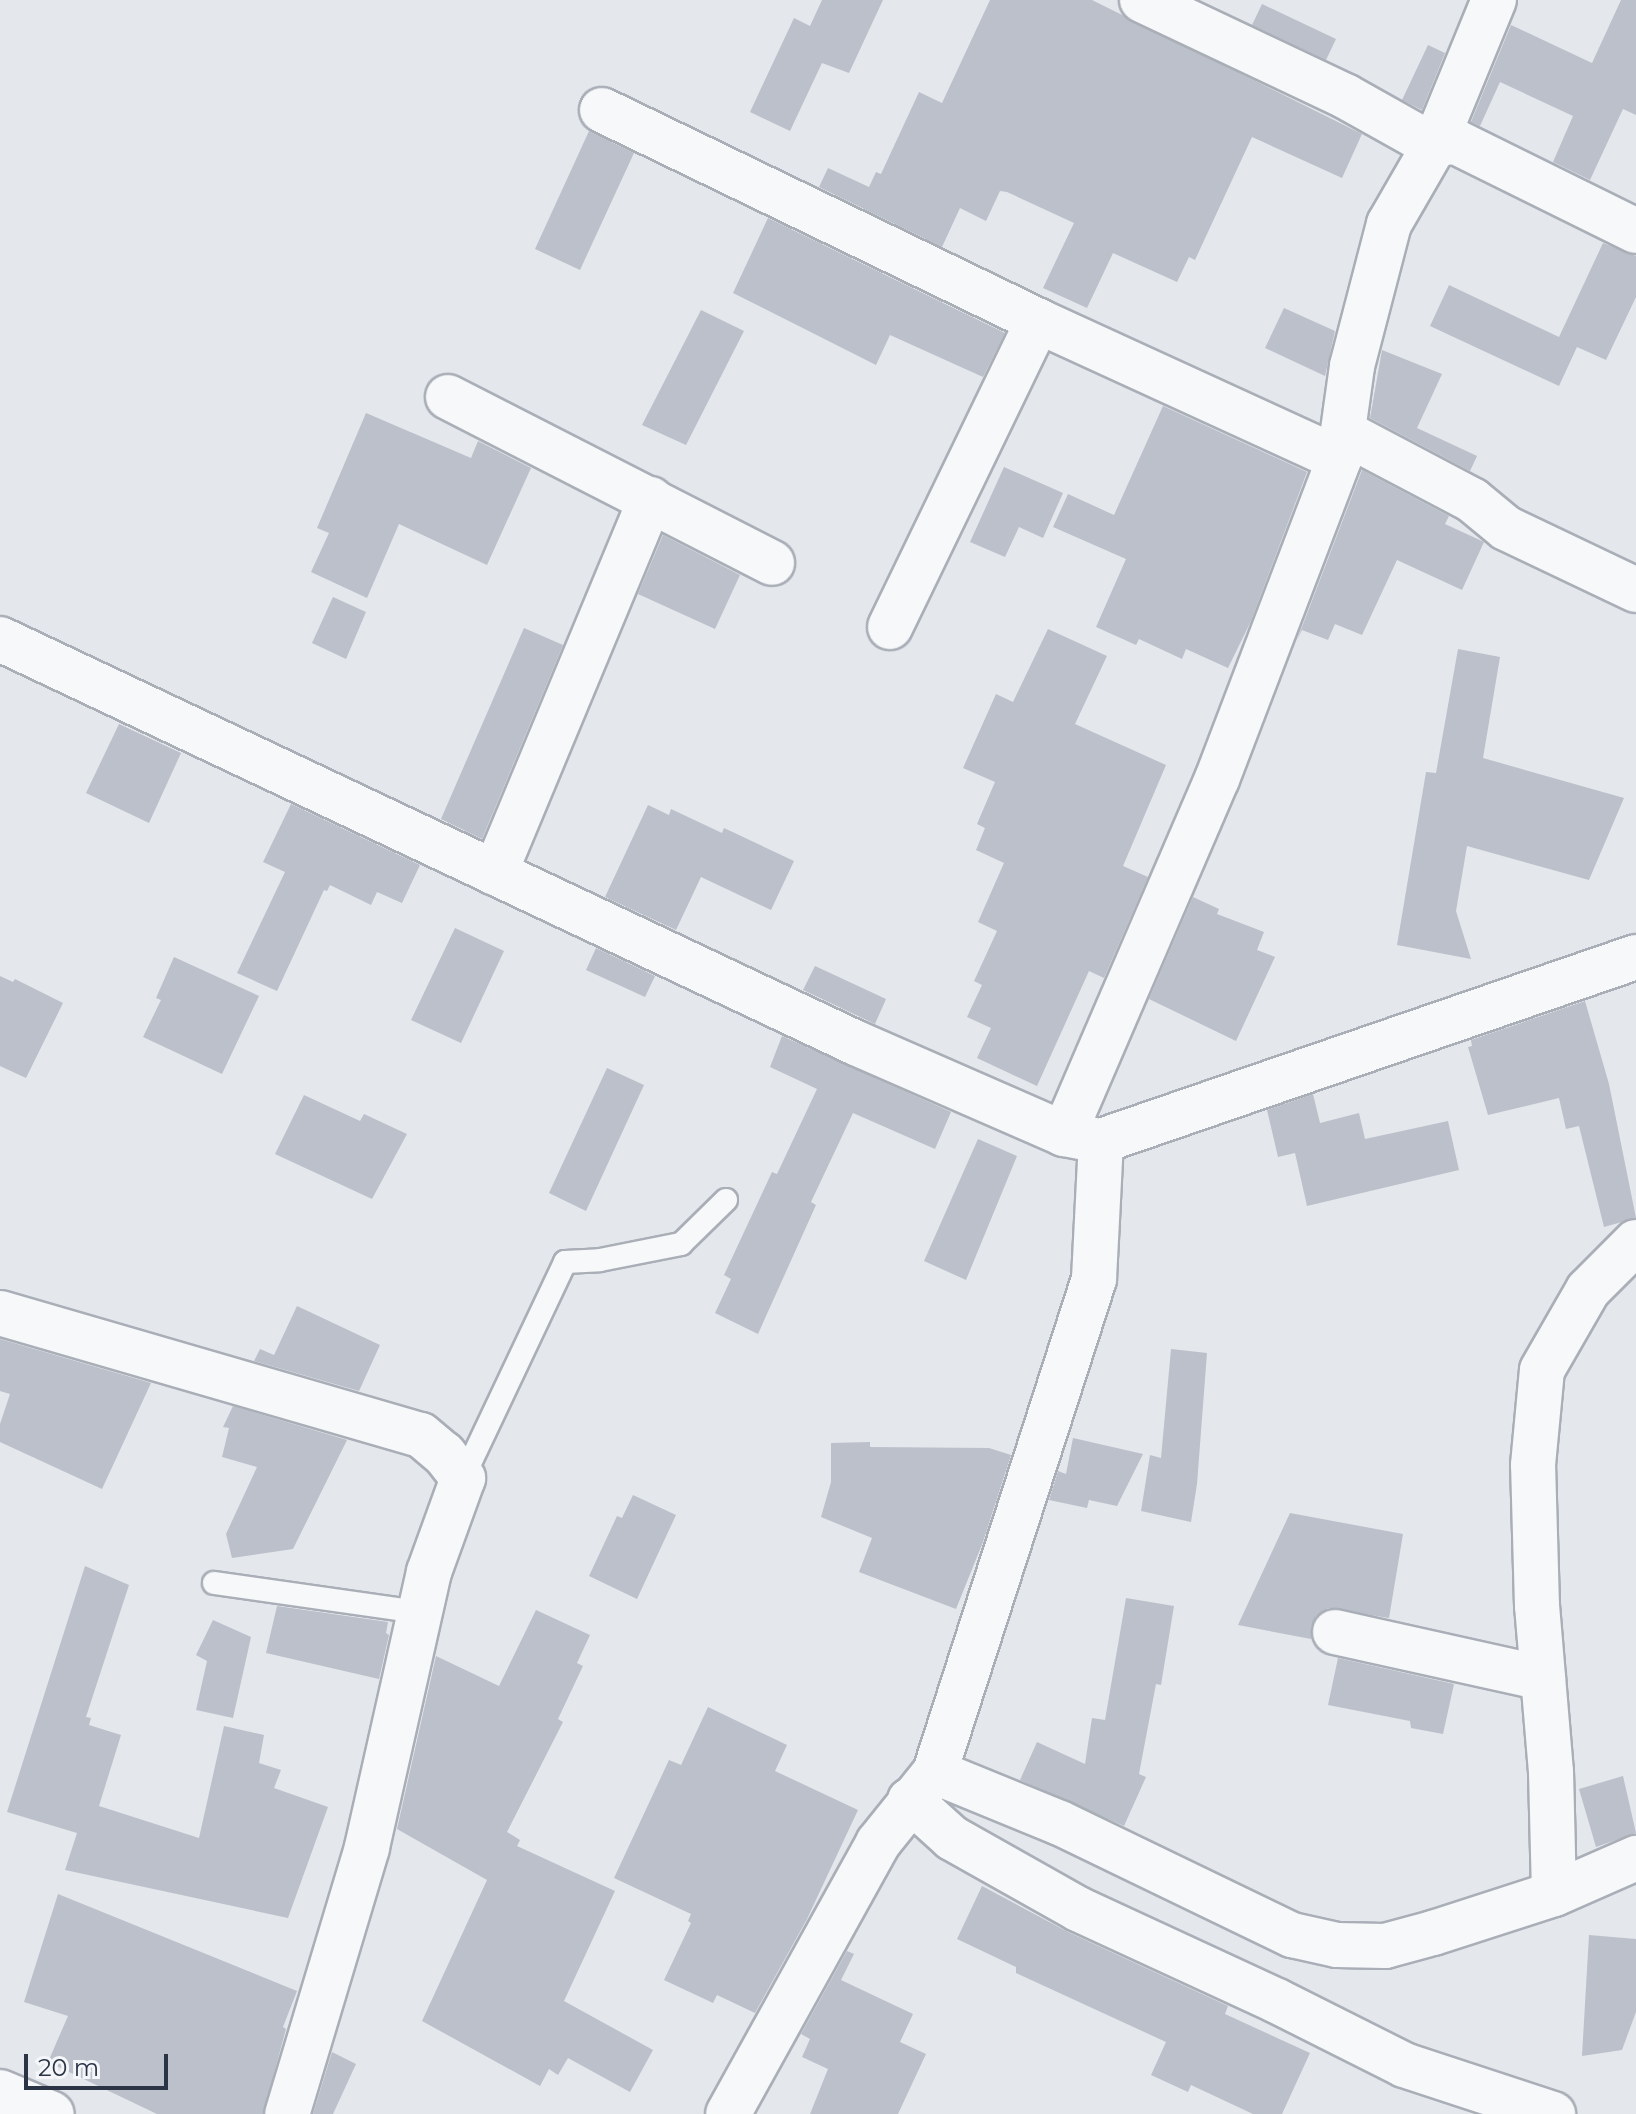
<!DOCTYPE html>
<style>
body{margin:0}
#map{position:relative;width:1636px;height:2114px;overflow:hidden;background:#e4e7ec;font-family:Montserrat,sans-serif}
div>[style]{position:absolute}
[style*='--x']{left:calc(var(--x)*1px);top:calc(var(--y)*1px);width:calc(var(--w)*1px);rotate:calc(var(--a)*1deg)}
.building>*{inset:0;background:#bbc0ca}
.roads{filter:drop-shadow(2px 0 #a9aeb7) drop-shadow(-2px 0 #a9aeb7) drop-shadow(0 2px #a9aeb7) drop-shadow(0 -2px #a9aeb7)}
.service>*{height:22px;margin:-11px;padding:0 11px;transform-origin:11px;border-radius:11px;background:#f7f8fa}
.minor>*{height:44px;margin:-22px;padding:0 22px;transform-origin:22px;border-radius:22px;background:#f7f8fa}
span{translate:-50% -50%;white-space:nowrap;text-align:center;line-height:1.15;-webkit-text-stroke:7px #f4f6f9;paint-order:stroke}
.scale{position:absolute;left:24px;top:2054px;width:144px;height:36px;box-sizing:border-box;border:4px solid #2b3445;border-top:0;padding-left:10px;font-size:24px;line-height:28px;white-space:nowrap;color:#2b3445;-webkit-text-stroke:6px #f4f6f9;paint-order:stroke}
</style>
<div id="map">
<div class="building">
<i style="clip-path:polygon(822px 0,883px 0,849px 73px,822px 63px,790px 131px,750px 112px,794px 18px,810px 26px)"></i>
<i style="clip-path:polygon(990px 0,1092px 0,1362px 134px,1342px 178px,1252px 137px,1195px 260px,1189px 257px,1177px 282px,1113px 253px,1087px 308px,1043px 288px,1074px 223px,1007px 192px,1000px 191px,986px 221px,960px 208px,942px 247px,819px 187px,828px 168px,869px 187px,876px 172px,881px 174px,919px 92px,942px 103px)"></i>
<i style="clip-path:polygon(1621px 0,1636px 0,1636px 115px,1623px 109px,1590px 180px,1553px 162px,1573px 116px,1500px 82px,1480px 126px,1471px 122px,1511px 25px,1592px 63px)"></i>
<i style="clip-path:polygon(1262px 4px,1336px 39px,1326px 60px,1252px 25px)"></i>
<i style="clip-path:polygon(1428px 45px,1445px 53px,1422px 110px,1402px 100px)"></i>
<i style="clip-path:polygon(589px 131px,634px 153px,580px 270px,535px 249px)"></i>
<i style="clip-path:polygon(768px 218px,1005px 333px,983px 377px,890px 335px,876px 365px,733px 293px)"></i>
<i style="clip-path:polygon(1603px 243px,1636px 256px,1636px 297px,1606px 360px,1577px 347px,1559px 386px,1430px 326px,1449px 285px,1559px 337px)"></i>
<i style="clip-path:polygon(1284px 308px,1335px 331px,1325px 376px,1265px 348px)"></i>
<i style="clip-path:polygon(701px 310px,744px 331px,686px 445px,642px 425px)"></i>
<i style="clip-path:polygon(1382px 350px,1442px 374px,1417px 428px,1477px 456px,1470px 471px,1370px 418px)"></i>
<i style="clip-path:polygon(1163px 406px,1307px 472px,1251px 621px,1228px 668px,1186px 649px,1182px 659px,1139px 639px,1136px 645px,1096px 627px,1126px 559px,1053px 527px,1068px 494px,1114px 515px)"></i>
<i style="clip-path:polygon(366px 413px,471px 458px,478px 441px,531px 468px,487px 565px,399px 524px,367px 598px,311px 572px,329px 533px,317px 528px)"></i>
<i style="clip-path:polygon(1004px 467px,1063px 493px,1043px 538px,1019px 527px,1005px 557px,970px 542px)"></i>
<i style="clip-path:polygon(1362px 470px,1449px 516px,1445px 524px,1484px 542px,1462px 590px,1397px 560px,1362px 635px,1335px 624px,1328px 640px,1302px 630px,1297px 640px)"></i>
<i style="clip-path:polygon(663px 535px,740px 575px,715px 629px,638px 594px)"></i>
<i style="clip-path:polygon(333px 597px,366px 612px,346px 659px,312px 643px)"></i>
<i style="clip-path:polygon(524px 628px,563px 645px,482px 839px,441px 819px)"></i>
<i style="clip-path:polygon(1048px 629px,1107px 656px,1075px 724px,1166px 765px,1123px 866px,1148px 877px,1104px 978px,1089px 971px,1037px 1086px,977px 1058px,991px 1028px,967px 1017px,982px 985px,974px 981px,997px 931px,978px 922px,1004px 863px,976px 850px,985px 828px,977px 824px,995px 782px,963px 768px,996px 694px,1013px 702px)"></i>
<i style="clip-path:polygon(1458px 649px,1500px 657px,1483px 758px,1624px 798px,1589px 880px,1467px 846px,1456px 911px,1471px 959px,1397px 945px,1426px 772px,1436px 773px)"></i>
<i style="clip-path:polygon(119px 724px,181px 753px,149px 823px,86px 793px)"></i>
<i style="clip-path:polygon(291px 804px,420px 865px,402px 903px,377px 892px,371px 905px,330px 885px,327px 891px,324px 890px,277px 991px,237px 973px,285px 872px,263px 862px)"></i>
<i style="clip-path:polygon(648px 805px,669px 815px,671px 809px,722px 833px,724px 828px,794px 861px,771px 910px,701px 877px,676px 930px,605px 897px)"></i>
<i style="clip-path:polygon(1193px 897px,1219px 909px,1217px 914px,1264px 932px,1257px 950px,1275px 957px,1236px 1041px,1149px 999px)"></i>
<i style="clip-path:polygon(455px 928px,504px 951px,461px 1043px,411px 1020px)"></i>
<i style="clip-path:polygon(596px 948px,655px 976px,645px 997px,586px 970px)"></i>
<i style="clip-path:polygon(174px 957px,259px 996px,222px 1074px,143px 1037px,161px 1000px,156px 998px)"></i>
<i style="clip-path:polygon(815px 966px,886px 999px,875px 1024px,803px 990px)"></i>
<i style="clip-path:polygon(0 976px,13px 982px,15px 979px,63px 1003px,26px 1078px,0 1066px)"></i>
<i style="clip-path:polygon(1585px 1001px,1609px 1084px,1636px 1218px,1604px 1227px,1579px 1126px,1566px 1129px,1559px 1098px,1488px 1115px,1468px 1047px,1472px 1046px,1471px 1040px)"></i>
<i style="clip-path:polygon(782px 1036px,951px 1112px,935px 1149px,853px 1113px,811px 1202px,816px 1205px,758px 1334px,715px 1313px,731px 1279px,724px 1275px,772px 1172px,777px 1174px,817px 1089px,770px 1067px)"></i>
<i style="clip-path:polygon(607px 1068px,644px 1085px,586px 1211px,549px 1193px)"></i>
<i style="clip-path:polygon(1313px 1094px,1320px 1123px,1359px 1113px,1365px 1139px,1448px 1121px,1459px 1170px,1307px 1206px,1295px 1153px,1278px 1157px,1267px 1110px)"></i>
<i style="clip-path:polygon(304px 1095px,360px 1121px,364px 1114px,407px 1134px,372px 1199px,275px 1154px)"></i>
<i style="clip-path:polygon(978px 1139px,1017px 1156px,966px 1280px,924px 1261px)"></i>
<i style="clip-path:polygon(297px 1306px,380px 1345px,359px 1391px,254px 1361px,260px 1349px,274px 1355px)"></i>
<i style="clip-path:polygon(0 1339px,151px 1383px,102px 1489px,0 1442px,0 1424px,10px 1394px,0 1391px)"></i>
<i style="clip-path:polygon(1171px 1349px,1207px 1353px,1197px 1484px,1191px 1522px,1141px 1511px,1150px 1455px,1161px 1458px)"></i>
<i style="clip-path:polygon(233px 1406px,347px 1440px,293px 1549px,232px 1558px,226px 1534px,257px 1467px,222px 1457px,229px 1428px,223px 1427px)"></i>
<i style="clip-path:polygon(1073px 1438px,1143px 1454px,1117px 1506px,1089px 1500px,1087px 1508px,1049px 1500px,1058px 1471px,1066px 1474px)"></i>
<i style="clip-path:polygon(870px 1442px,870px 1447px,989px 1448px,1011px 1455px,983px 1542px,956px 1609px,859px 1572px,872px 1538px,821px 1517px,831px 1482px,831px 1443px)"></i>
<i style="clip-path:polygon(633px 1495px,676px 1515px,637px 1599px,589px 1576px,617px 1516px,622px 1518px)"></i>
<i style="clip-path:polygon(1290px 1513px,1403px 1534px,1389px 1618px,1328px 1608px,1316px 1616px,1311px 1627px,1311px 1639px,1238px 1625px)"></i>
<i style="clip-path:polygon(85px 1566px,129px 1585px,86px 1717px,91px 1718px,89px 1725px,121px 1735px,99px 1806px,199px 1838px,224px 1726px,264px 1735px,259px 1763px,281px 1770px,274px 1788px,328px 1807px,288px 1918px,65px 1870px,77px 1833px,7px 1812px)"></i>
<i style="clip-path:polygon(1126px 1598px,1174px 1606px,1161px 1685px,1156px 1684px,1139px 1774px,1146px 1777px,1124px 1826px,1020px 1780px,1037px 1742px,1085px 1764px,1092px 1718px,1105px 1720px)"></i>
<i style="clip-path:polygon(277px 1606px,388px 1622px,386px 1633px,389px 1635px,379px 1679px,266px 1653px)"></i>
<i style="clip-path:polygon(536px 1610px,590px 1635px,577px 1663px,583px 1666px,558px 1719px,563px 1722px,507px 1832px,520px 1840px,517px 1846px,615px 1891px,564px 2001px,653px 2050px,630px 2092px,568px 2058px,558px 2075px,549px 2069px,540px 2086px,422px 2021px,487px 1880px,397px 1829px,436px 1656px,499px 1686px)"></i>
<i style="clip-path:polygon(213px 1620px,251px 1637px,233px 1718px,196px 1710px,207px 1661px,196px 1655px)"></i>
<i style="clip-path:polygon(1338px 1658px,1454px 1684px,1443px 1734px,1411px 1728px,1410px 1721px,1328px 1705px)"></i>
<i style="clip-path:polygon(708px 1707px,787px 1745px,775px 1771px,858px 1810px,807px 1919px,755px 2013px,717px 1995px,713px 2003px,664px 1980px,691px 1923px,688px 1921px,691px 1914px,614px 1878px,669px 1760px,681px 1765px)"></i>
<i style="clip-path:polygon(1623px 1776px,1636px 1833px,1596px 1847px,1579px 1789px)"></i>
<i style="clip-path:polygon(982px 1886px,1068px 1932px,1228px 2006px,1225px 2014px,1310px 2053px,1282px 2114px,1253px 2114px,1191px 2085px,1188px 2092px,1151px 2075px,1166px 2042px,1016px 1973px,1016px 1967px,957px 1939px)"></i>
<i style="clip-path:polygon(58px 1894px,297px 1991px,283px 2027px,286px 2029px,263px 2114px,157px 2114px,48px 2062px,68px 2016px,24px 2002px)"></i>
<i style="clip-path:polygon(1589px 1935px,1636px 1939px,1636px 2012px,1622px 2050px,1582px 2056px)"></i>
<i style="clip-path:polygon(847px 1951px,854px 1954px,841px 1980px,913px 2014px,900px 2042px,926px 2054px,898px 2114px,810px 2114px,828px 2069px,802px 2057px,810px 2039px,801px 2034px)"></i>
<i style="clip-path:polygon(332px 2052px,356px 2064px,333px 2114px,313px 2114px)"></i>
</div>
<div class="roads">
<div class="service">
<i style="--x:463;--y:1478;--w:239;--a:-64.7"></i>
<i style="--x:565;--y:1262;--w:35;--a:-3"></i>
<i style="--x:600;--y:1260;--w:83;--a:-11.2"></i>
<i style="--x:681;--y:1244;--w:63;--a:-44.4"></i>
<i style="--x:214;--y:1583;--w:207;--a:8.1"></i>
</div>
<div class="minor">
<i style="--x:1142;--y:0;--w:225;--a:25.3"></i>
<i style="--x:1345;--y:96;--w:102;--a:29.3"></i>
<i style="--x:1434;--y:146;--w:21;--a:-14"></i>
<i style="--x:1454;--y:141;--w:203;--a:26.3"></i>
<i style="--x:602;--y:110;--w:484;--a:25.8"></i>
<i style="--x:1038;--y:321;--w:331;--a:24.6"></i>
<i style="--x:448;--y:397;--w:364;--a:27.1"></i>
<i style="--x:1343;--y:432;--w:146;--a:27.8"></i>
<i style="--x:1472;--y:500;--w:44;--a:39.5"></i>
<i style="--x:1506;--y:528;--w:144;--a:25.5"></i>
<i style="--x:890;--y:627;--w:340;--a:-64.2"></i>
<i style="--x:0;--y:639;--w:947;--a:25.27"></i>
<i style="--x:856;--y:1043;--w:227;--a:23.6"></i>
<i style="--x:1064;--y:1134;--w:38;--a:11"></i>
<i style="--x:1101;--y:1141;--w:566;--a:-18.98"></i>
<i style="--x:495;--y:873;--w:405;--a:-67.4"></i>
<i style="--x:1064;--y:1134;--w:387;--a:-66.7"></i>
<i style="--x:1217;--y:779;--w:342;--a:-69.1"></i>
<i style="--x:1339;--y:459;--w:94;--a:-82"></i>
<i style="--x:1352;--y:366;--w:147;--a:-75.4"></i>
<i style="--x:1389;--y:224;--w:90;--a:-60"></i>
<i style="--x:1434;--y:146;--w:158;--a:-67.7"></i>
<i style="--x:0;--y:1313;--w:438;--a:16.2"></i>
<i style="--x:421;--y:1435;--w:30;--a:40"></i>
<i style="--x:444;--y:1454;--w:31;--a:52"></i>
<i style="--x:463;--y:1478;--w:100;--a:109.9"></i>
<i style="--x:429;--y:1572;--w:283;--a:102.7"></i>
<i style="--x:367;--y:1848;--w:278;--a:106.7"></i>
<i style="--x:1335;--y:1632;--w:213;--a:12.5"></i>
<i style="--x:935;--y:1772;--w:135;--a:22.2"></i>
<i style="--x:1060;--y:1823;--w:258;--a:25.8"></i>
<i style="--x:1292;--y:1935;--w:46;--a:12.5"></i>
<i style="--x:1337;--y:1945;--w:48;--a:1.2"></i>
<i style="--x:1385;--y:1946;--w:50;--a:-15.2"></i>
<i style="--x:1433;--y:1933;--w:127;--a:-17.9"></i>
<i style="--x:1554;--y:1894;--w:90;--a:-23.7"></i>
<i style="--x:910;--y:1800;--w:57;--a:42.1"></i>
<i style="--x:952;--y:1838;--w:145;--a:29.4"></i>
<i style="--x:1078;--y:1909;--w:219;--a:24.8"></i>
<i style="--x:1277;--y:2001;--w:142;--a:26.7"></i>
<i style="--x:1404;--y:2065;--w:157;--a:18.2"></i>
<i style="--x:1554;--y:1894;--w:122;--a:-91.4"></i>
<i style="--x:1551;--y:1772;--w:167;--a:-94.8"></i>
<i style="--x:1537;--y:1606;--w:141;--a:-91.6"></i>
<i style="--x:1533;--y:1465;--w:95;--a:-84.6"></i>
<i style="--x:1542;--y:1370;--w:92;--a:-60.1"></i>
<i style="--x:1588;--y:1290;--w:68;--a:-45"></i>
<i style="--x:0;--y:2092;--w:56;--a:22.9"></i>
<i style="--x:728;--y:2114;--w:310;--a:-61"></i>
<i style="--x:878;--y:1843;--w:91;--a:-51.2"></i>
<i style="--x:935;--y:1772;--w:518;--a:-72.12"></i>
<i style="--x:1094;--y:1279;--w:138;--a:-87.1"></i>
</div>
</div>
<div class="scale">20 m</div>
</div>
